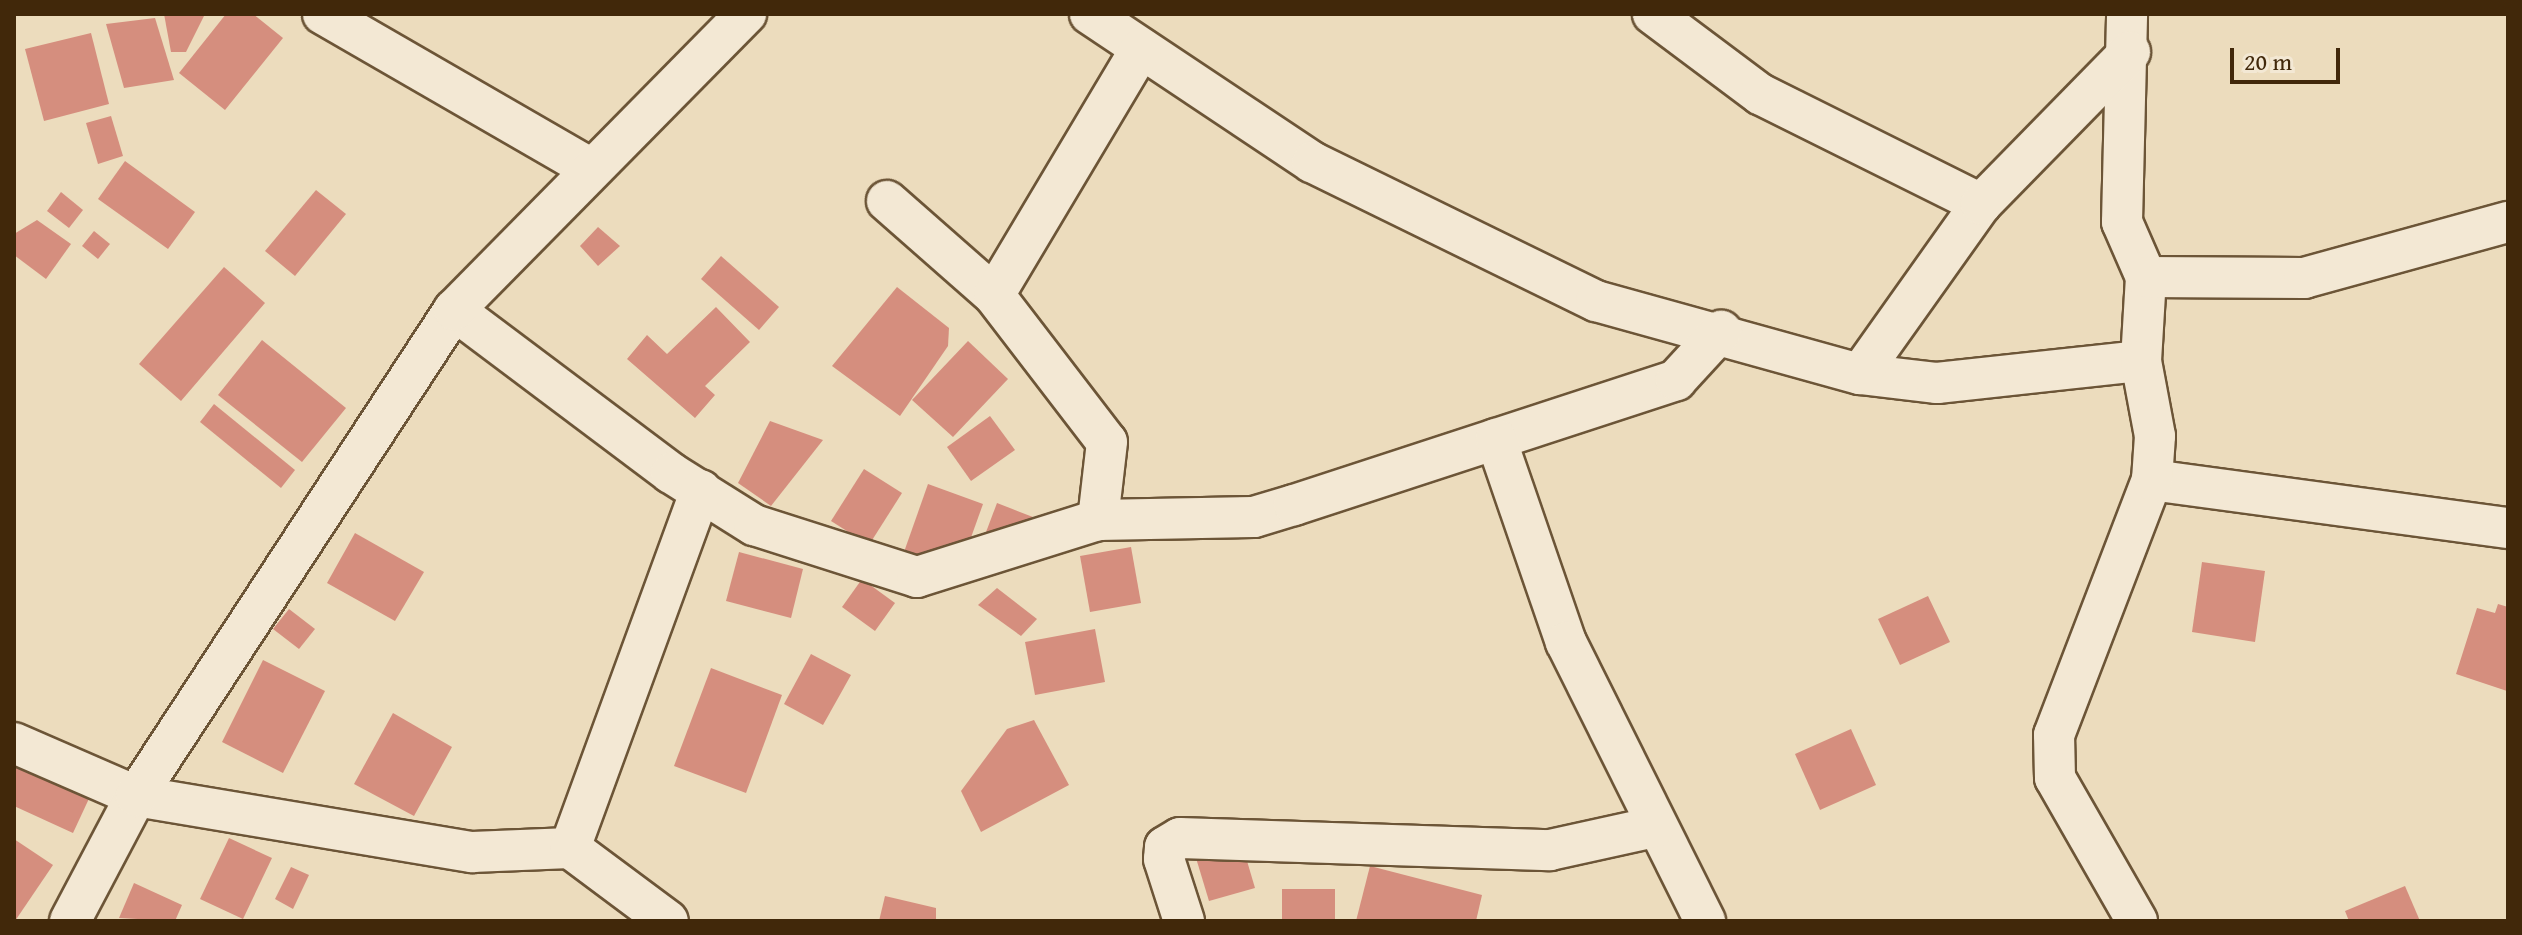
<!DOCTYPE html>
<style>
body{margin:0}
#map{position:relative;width:2522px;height:935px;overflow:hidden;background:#ecdcbd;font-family:"Gentium Book Plus",serif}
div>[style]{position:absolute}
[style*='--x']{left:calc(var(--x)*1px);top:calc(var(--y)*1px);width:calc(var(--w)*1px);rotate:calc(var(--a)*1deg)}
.building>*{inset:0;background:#d58e7e}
.roads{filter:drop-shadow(2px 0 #6c5537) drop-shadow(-2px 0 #6c5537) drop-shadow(0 2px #6c5537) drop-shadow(0 -2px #6c5537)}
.street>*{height:40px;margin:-20px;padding:0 20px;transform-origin:20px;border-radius:20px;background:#f3e8d4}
span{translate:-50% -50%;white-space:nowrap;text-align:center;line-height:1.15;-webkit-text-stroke:6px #f3e8d4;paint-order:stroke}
.frame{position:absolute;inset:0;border:16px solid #41280a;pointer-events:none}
.scale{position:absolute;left:2230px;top:48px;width:110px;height:36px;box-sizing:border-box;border:4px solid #41280a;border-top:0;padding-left:10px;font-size:24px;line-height:28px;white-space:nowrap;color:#41280a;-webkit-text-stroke:6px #f3e8d4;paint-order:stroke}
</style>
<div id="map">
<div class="building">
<i style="clip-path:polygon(164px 14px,205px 14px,186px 52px,171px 52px)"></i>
<i style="clip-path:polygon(226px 14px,253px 14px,283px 38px,225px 110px,179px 73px)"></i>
<i style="clip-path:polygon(155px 18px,174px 80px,124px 88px,106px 24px)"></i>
<i style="clip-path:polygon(91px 33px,109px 104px,44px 121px,25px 49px)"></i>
<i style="clip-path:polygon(111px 116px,123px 156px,98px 164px,86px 123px)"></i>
<i style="clip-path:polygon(125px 161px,195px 212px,168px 249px,98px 199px)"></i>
<i style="clip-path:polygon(316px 190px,346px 214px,295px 276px,265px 251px)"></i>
<i style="clip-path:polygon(61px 192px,83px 210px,69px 228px,47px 211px)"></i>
<i style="clip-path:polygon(37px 220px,71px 244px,46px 279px,14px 255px,14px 234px)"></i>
<i style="clip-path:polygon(598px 227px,620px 246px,598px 266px,580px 246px)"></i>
<i style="clip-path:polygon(94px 231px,110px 244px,98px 259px,82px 246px)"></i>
<i style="clip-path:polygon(721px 256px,779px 307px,759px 330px,701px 279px)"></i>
<i style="clip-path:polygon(224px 267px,265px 303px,181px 401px,139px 364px)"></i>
<i style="clip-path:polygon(897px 287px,949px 328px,948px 346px,900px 416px,832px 366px)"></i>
<i style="clip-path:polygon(716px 307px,750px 342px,705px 386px,715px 395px,695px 418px,627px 359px,647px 335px,667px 354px)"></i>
<i style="clip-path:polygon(262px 340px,346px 408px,302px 462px,218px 395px)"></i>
<i style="clip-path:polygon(968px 341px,1008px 379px,953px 437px,912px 400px)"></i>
<i style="clip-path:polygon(214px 404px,295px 470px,281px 488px,200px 422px)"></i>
<i style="clip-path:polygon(990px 416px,1015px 450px,971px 481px,947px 447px)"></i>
<i style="clip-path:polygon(770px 421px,823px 440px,771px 506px,738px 483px)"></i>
<i style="clip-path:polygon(864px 469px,902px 493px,869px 545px,831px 521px)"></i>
<i style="clip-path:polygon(928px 484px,983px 504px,959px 571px,904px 552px)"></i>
<i style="clip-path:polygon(997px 503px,1051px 524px,983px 540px)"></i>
<i style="clip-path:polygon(355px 533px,424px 572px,395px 621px,327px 583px)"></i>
<i style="clip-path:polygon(1131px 547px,1141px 603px,1090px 612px,1080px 556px)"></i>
<i style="clip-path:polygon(739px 552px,803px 569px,791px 618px,726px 601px)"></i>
<i style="clip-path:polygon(2202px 562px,2265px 571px,2255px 642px,2192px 632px)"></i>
<i style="clip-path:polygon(862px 579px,895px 603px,875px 631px,842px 607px)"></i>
<i style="clip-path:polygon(997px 588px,1037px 619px,1021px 636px,978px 605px)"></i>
<i style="clip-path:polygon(1928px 596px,1950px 642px,1900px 665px,1878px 619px)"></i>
<i style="clip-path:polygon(2498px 604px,2508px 607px,2507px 691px,2456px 674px,2477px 608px,2495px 613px)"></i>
<i style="clip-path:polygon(289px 609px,315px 629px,299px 649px,273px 629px)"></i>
<i style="clip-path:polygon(1095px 629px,1105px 682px,1035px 695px,1025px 642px)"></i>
<i style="clip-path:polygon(811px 654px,851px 675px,823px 725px,784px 704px)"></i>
<i style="clip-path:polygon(263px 660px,325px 691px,283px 773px,222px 742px)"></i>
<i style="clip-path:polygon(711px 668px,782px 695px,746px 793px,674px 766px)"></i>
<i style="clip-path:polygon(393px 713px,452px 747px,414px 816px,354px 784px)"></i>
<i style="clip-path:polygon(1034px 720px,1069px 785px,981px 832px,961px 791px,1007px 729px)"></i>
<i style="clip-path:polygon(1851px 729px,1876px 785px,1820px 810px,1795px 754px)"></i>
<i style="clip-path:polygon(14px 753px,93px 790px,73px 833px,14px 806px)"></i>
<i style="clip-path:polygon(229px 838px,272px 858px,243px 919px,200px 899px)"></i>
<i style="clip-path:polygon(14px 839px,53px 865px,15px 921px,14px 921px)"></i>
<i style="clip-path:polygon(1242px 844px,1255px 888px,1209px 901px,1196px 858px)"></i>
<i style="clip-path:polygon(1370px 866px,1482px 895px,1476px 921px,1356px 921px)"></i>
<i style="clip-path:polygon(291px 867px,309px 875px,293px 909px,275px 899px)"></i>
<i style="clip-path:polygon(134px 883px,182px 905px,175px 921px,119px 918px)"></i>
<i style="clip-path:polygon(2405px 886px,2420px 921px,2349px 921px,2345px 911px)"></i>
<i style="clip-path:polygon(1282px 889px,1335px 889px,1335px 921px,1282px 921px)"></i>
<i style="clip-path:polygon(885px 896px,936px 908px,936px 921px,879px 921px)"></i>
</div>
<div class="roads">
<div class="street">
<i style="--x:323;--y:14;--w:310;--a:30"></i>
<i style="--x:1090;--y:14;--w:267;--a:33.7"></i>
<i style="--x:1312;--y:162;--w:316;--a:26.1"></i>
<i style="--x:1596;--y:301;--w:274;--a:15.5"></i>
<i style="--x:1860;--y:374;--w:78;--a:6.7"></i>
<i style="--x:1937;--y:383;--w:205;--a:-6.2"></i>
<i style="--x:2141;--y:361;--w:84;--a:-86.6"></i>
<i style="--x:2146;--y:277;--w:60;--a:-113.6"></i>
<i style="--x:2122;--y:222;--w:208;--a:-88.6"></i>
<i style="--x:1653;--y:14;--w:134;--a:36.8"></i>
<i style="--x:1760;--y:94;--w:247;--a:26.5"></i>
<i style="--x:887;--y:201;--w:142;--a:41.3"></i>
<i style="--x:994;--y:295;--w:185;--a:52.5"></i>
<i style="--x:1107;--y:442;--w:79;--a:96.6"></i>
<i style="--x:2146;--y:277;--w:158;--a:0.4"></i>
<i style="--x:2304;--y:278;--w:212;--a:-15.4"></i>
<i style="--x:994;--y:295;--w:287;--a:-59.2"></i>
<i style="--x:454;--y:310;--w:271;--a:36.9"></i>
<i style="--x:671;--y:473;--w:98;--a:32.1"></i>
<i style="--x:754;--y:525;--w:171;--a:17.7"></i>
<i style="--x:917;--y:577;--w:190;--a:-17.5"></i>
<i style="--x:1098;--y:520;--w:156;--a:-1.1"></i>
<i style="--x:1254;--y:517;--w:42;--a:-16.7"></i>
<i style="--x:1294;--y:505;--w:402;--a:-18.1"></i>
<i style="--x:1676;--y:380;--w:67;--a:-47.4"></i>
<i style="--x:1860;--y:374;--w:209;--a:-54.6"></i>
<i style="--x:1981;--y:204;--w:213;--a:-45.6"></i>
<i style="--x:1496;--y:439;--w:215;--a:71"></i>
<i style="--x:1566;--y:642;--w:312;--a:63.5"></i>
<i style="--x:2152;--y:480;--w:359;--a:7.7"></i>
<i style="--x:14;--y:743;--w:133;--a:23.5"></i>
<i style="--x:136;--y:796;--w:341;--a:9.5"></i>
<i style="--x:472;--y:852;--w:98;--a:-2.3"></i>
<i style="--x:570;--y:848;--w:122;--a:36.7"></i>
<i style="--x:570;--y:848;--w:381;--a:-69.9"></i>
<i style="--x:70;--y:921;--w:141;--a:-62.2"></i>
<i style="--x:136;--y:796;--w:581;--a:-56.8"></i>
<i style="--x:454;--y:310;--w:416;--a:-45.4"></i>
<i style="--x:1184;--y:921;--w:65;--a:-107.9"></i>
<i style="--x:1164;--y:859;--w:12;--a:-85"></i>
<i style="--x:1165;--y:847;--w:17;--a:-31"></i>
<i style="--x:1180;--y:838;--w:370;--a:1.9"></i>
<i style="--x:1550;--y:850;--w:107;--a:-12.4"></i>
<i style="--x:2137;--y:921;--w:165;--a:-119.8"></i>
<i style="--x:2055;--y:778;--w:43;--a:-91.3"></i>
<i style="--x:2054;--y:735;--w:273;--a:-69"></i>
<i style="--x:2152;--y:480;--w:44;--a:-86.1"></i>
<i style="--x:2155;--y:436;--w:76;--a:-100.6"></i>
</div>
</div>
<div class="frame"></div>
<div class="scale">20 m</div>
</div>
